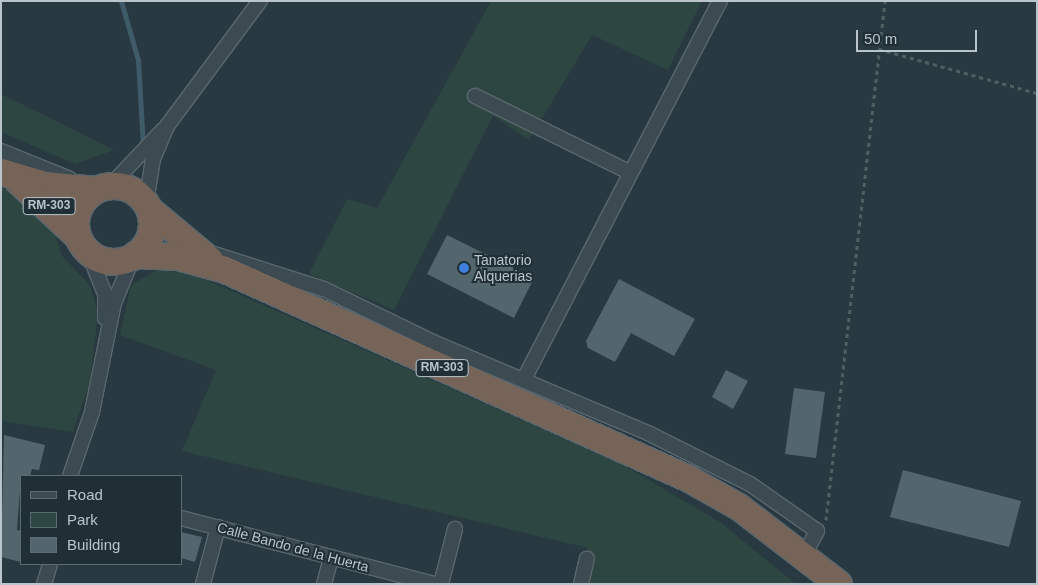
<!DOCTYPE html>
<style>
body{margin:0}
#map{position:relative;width:1038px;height:585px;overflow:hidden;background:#283941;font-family:Arial,sans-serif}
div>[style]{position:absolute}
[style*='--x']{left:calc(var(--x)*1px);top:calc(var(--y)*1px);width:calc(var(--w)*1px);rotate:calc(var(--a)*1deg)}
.green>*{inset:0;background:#2d4641}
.stream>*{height:5px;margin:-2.5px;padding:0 2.5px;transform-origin:2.5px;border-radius:2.5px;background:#3f5a69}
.building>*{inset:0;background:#53666e}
.path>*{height:3px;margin-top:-1.5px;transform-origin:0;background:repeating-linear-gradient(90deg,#4c625f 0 4px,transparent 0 8px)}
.roads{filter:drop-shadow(1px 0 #5a676e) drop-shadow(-1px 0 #5a676e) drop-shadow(0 1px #5a676e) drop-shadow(0 -1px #5a676e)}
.street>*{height:14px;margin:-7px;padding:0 7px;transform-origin:7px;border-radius:7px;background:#3c4a51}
.highway>*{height:26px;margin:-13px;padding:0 13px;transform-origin:13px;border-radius:13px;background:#776459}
.highway>.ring{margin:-13px;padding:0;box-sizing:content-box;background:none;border:26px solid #776459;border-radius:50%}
.dots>*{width:14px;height:14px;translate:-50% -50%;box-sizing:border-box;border:2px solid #202f36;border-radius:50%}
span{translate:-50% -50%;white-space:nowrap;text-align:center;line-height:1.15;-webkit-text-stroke:4px #202f36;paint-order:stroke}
.shield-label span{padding:1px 4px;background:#202f36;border:1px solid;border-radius:4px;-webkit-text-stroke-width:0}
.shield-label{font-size:12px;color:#b9c4cb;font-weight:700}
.poi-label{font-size:14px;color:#b9c4cb}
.left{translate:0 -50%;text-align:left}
.street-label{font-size:14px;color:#b9c4cb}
.frame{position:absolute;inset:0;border:2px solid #b9c4cb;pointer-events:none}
.legend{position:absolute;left:20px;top:475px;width:162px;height:90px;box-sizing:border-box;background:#202f36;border:1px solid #5d6b72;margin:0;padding:6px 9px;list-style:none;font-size:15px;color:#b9c4cb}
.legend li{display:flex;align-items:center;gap:10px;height:25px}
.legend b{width:25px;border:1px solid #5d6b72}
.scale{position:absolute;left:856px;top:30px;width:121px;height:22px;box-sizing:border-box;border:2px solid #b9c4cb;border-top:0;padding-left:6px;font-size:15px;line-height:18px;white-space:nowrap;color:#b9c4cb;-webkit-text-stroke:4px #202f36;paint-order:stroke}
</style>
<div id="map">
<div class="green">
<i style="clip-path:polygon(491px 1px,702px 1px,668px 70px,592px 35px,529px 140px,493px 116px,394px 310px,309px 274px,347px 199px,377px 208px)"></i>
<i style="clip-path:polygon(1px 94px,38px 112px,114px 150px,75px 164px,1px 132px)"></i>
<i style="clip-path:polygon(1px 187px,33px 202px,51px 222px,62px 256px,90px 285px,98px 313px,90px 382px,73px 432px,1px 421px)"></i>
<i style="clip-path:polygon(162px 267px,191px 273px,620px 463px,720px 522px,796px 584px,583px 584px,588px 548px,182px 451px,216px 370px,120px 335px,131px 285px)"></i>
</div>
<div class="stream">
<i style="--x:121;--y:1;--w:61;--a:73.9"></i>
<i style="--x:138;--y:60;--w:88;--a:86.7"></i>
</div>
<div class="building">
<i style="clip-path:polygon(447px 235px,534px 278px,514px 318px,427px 274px)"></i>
<i style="clip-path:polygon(619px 279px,695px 319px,674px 356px,631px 333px,615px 362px,588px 348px,586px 341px)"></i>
<i style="clip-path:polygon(726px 370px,748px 381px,733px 409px,712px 397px)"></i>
<i style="clip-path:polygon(794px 388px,825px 392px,816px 458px,785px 454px)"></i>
<i style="clip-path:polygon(4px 435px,45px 445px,39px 470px,32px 469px,30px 476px,21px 476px,17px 530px,21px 531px,21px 562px,1px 557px)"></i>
<i style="clip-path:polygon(903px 470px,1021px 501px,1009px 547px,890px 517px)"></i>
<i style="clip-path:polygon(181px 532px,202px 537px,195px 562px,181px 558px)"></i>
</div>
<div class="path">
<i style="--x:879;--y:49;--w:164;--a:15.6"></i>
<i style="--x:826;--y:520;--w:522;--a:-83.51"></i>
</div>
<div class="roads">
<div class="street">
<i style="--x:475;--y:96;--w:172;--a:26.3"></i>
<i style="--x:1;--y:151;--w:74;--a:22.1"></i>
<i style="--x:110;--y:186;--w:77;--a:-46.6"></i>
<i style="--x:146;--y:203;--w:45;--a:-81"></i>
<i style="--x:153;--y:159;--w:36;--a:-67"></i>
<i style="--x:167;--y:126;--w:156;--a:-53.4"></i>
<i style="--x:88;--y:252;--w:45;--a:68"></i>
<i style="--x:105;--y:294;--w:24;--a:90"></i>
<i style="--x:214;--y:254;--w:115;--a:17.7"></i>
<i style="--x:324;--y:289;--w:123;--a:25.9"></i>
<i style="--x:435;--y:343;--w:231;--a:22.9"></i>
<i style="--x:648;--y:433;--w:114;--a:26.6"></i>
<i style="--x:750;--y:484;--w:82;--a:35"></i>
<i style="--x:817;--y:531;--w:26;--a:118"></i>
<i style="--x:524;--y:379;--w:426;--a:-62.6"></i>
<i style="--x:70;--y:476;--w:68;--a:-71"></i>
<i style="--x:92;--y:412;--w:111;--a:-78.6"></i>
<i style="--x:114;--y:303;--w:50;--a:-67.6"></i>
<i style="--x:181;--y:518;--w:261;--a:14.6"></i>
<i style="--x:44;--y:584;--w:21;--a:-73"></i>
<i style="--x:203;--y:584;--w:59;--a:-75.3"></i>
<i style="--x:324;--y:584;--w:28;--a:-75"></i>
<i style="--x:441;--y:584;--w:57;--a:-75.7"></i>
<i style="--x:581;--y:584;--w:26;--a:-77"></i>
</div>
<div class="highway">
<i style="--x:1;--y:172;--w:46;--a:16.5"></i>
<i style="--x:45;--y:185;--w:51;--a:5.6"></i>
<i style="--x:18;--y:181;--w:82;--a:43"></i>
<i class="ring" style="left:76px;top:186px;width:50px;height:50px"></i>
<i style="--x:150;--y:210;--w:78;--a:39.8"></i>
<i style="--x:135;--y:255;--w:43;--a:2.7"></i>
<i style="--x:178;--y:257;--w:49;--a:15.5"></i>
<i style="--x:225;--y:270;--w:509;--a:24.25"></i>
<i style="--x:689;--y:479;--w:57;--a:29.2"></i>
<i style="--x:739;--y:507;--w:126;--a:37.6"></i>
</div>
</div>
<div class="dots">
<i style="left:464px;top:268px;background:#3f7fe0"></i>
</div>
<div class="shield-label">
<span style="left:49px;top:206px">RM-303</span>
<span style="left:442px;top:368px">RM-303</span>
</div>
<div class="poi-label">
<span class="left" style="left:474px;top:268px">Tanatorio<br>Alquerias</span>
</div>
<div class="street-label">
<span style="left:293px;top:547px;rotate:15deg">Calle Bando de la Huerta</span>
</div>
<div class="frame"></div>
<ul class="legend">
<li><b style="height:6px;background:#3c4a51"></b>Road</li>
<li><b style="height:14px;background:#2d4641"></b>Park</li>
<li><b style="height:14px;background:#53666e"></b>Building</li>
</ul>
<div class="scale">50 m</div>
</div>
